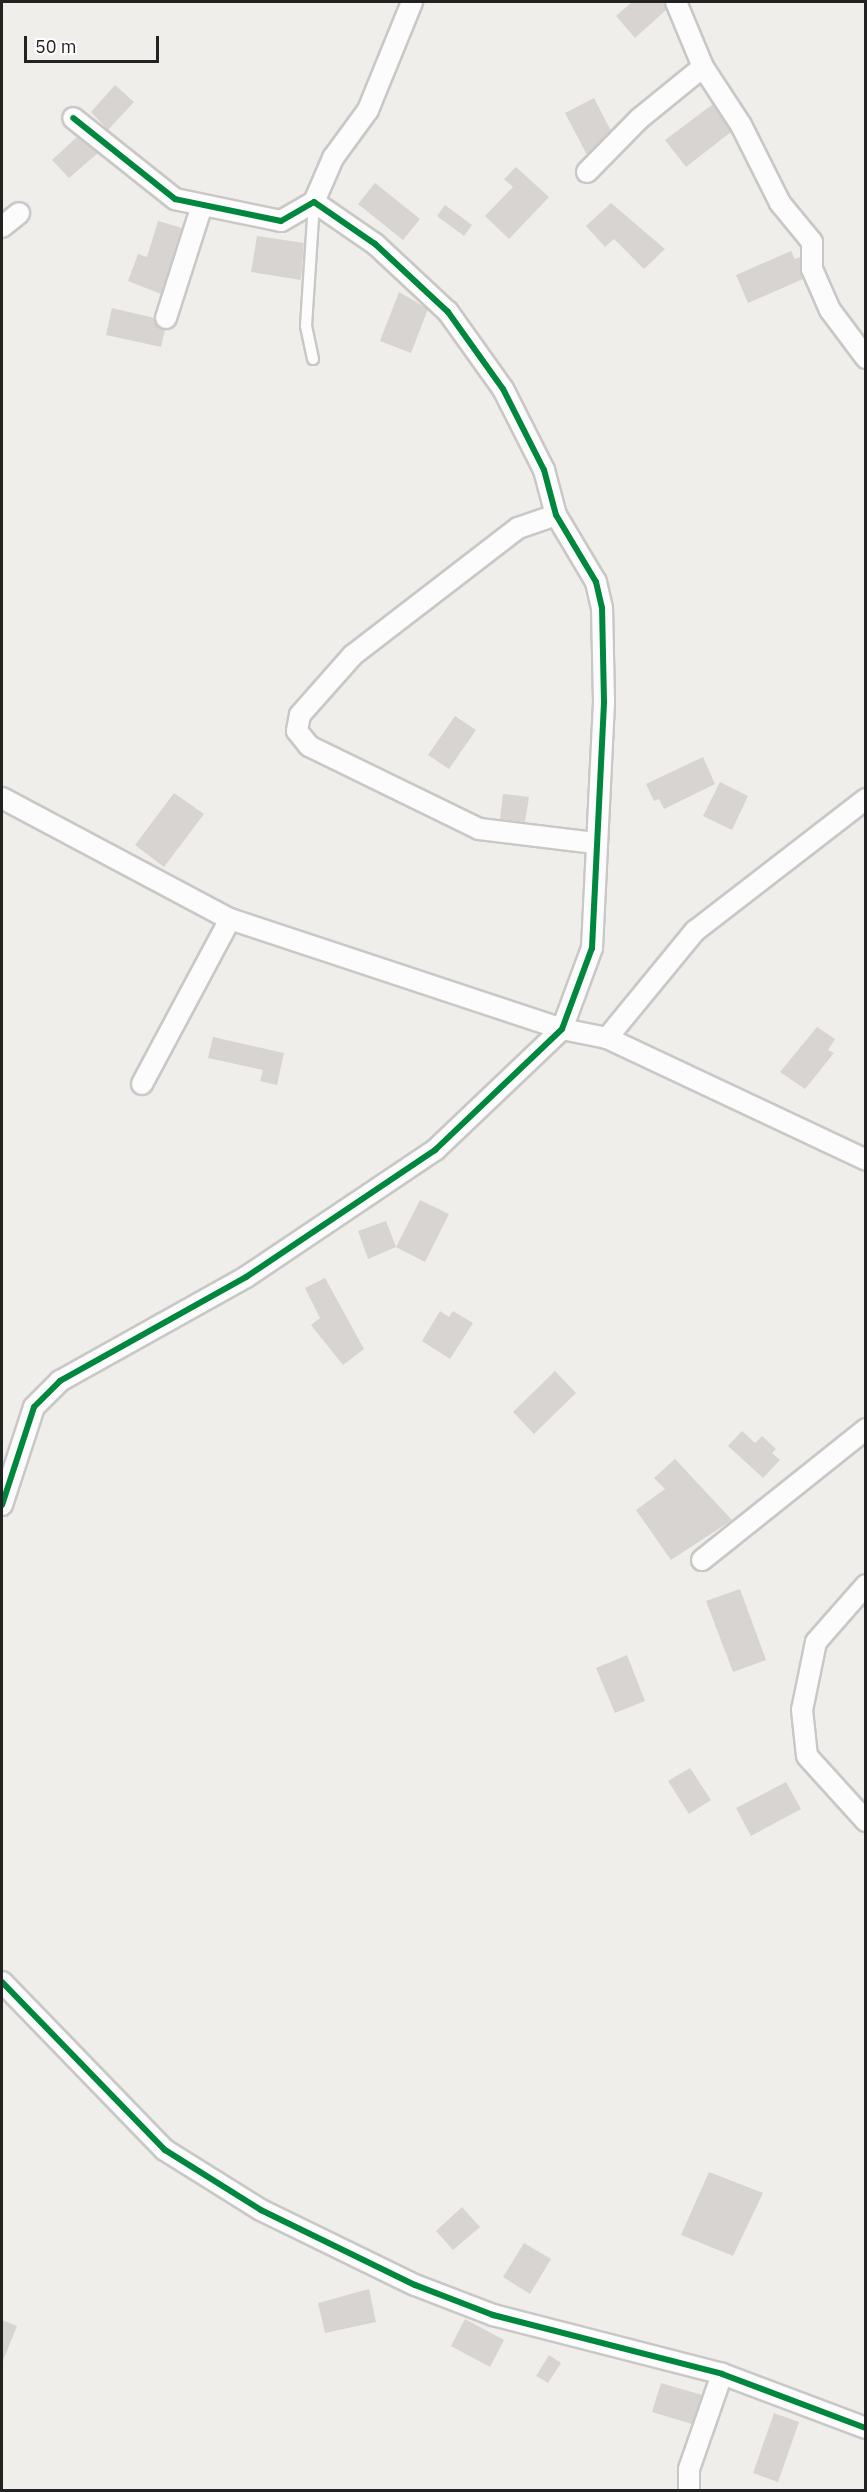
<!DOCTYPE html>
<style>
body{margin:0}
#map{position:relative;width:867px;height:2492px;overflow:hidden;background:#f0eeeb;font-family:"IBM Plex Sans",sans-serif}
div>[style]{position:absolute}
[style*='--x']{left:calc(var(--x)*1px);top:calc(var(--y)*1px);width:calc(var(--w)*1px);rotate:calc(var(--a)*1deg)}
.building>*{inset:0;background:#d7d4d2}
.roads{filter:drop-shadow(2px 0 #c9c8c7) drop-shadow(-2px 0 #c9c8c7) drop-shadow(0 2px #c9c8c7) drop-shadow(0 -2px #c9c8c7)}
.service>*{height:10px;margin:-5px;padding:0 5px;transform-origin:5px;border-radius:5px;background:#fdfcfc}
.minor>*{height:20px;margin:-10px;padding:0 10px;transform-origin:10px;border-radius:10px;background:#fdfcfc}
.cycleway>*{height:6px;margin:-3px;padding:0 3px;transform-origin:3px;border-radius:3px;background:#00873e}
span{translate:-50% -50%;white-space:nowrap;text-align:center;line-height:1.15;-webkit-text-stroke:4.5px #fff;paint-order:stroke}
.frame{position:absolute;inset:0;border:3px solid #222;pointer-events:none}
.scale{position:absolute;left:24px;top:36px;width:135px;height:27px;box-sizing:border-box;border:3px solid #222;border-top:0;padding-left:8px;font-size:18px;line-height:21px;white-space:nowrap;color:#222;-webkit-text-stroke:4px #fff;paint-order:stroke}
</style>
<div id="map">
<div class="building">
<i style="clip-path:polygon(632px 2px,664px 2px,666px 10px,635px 38px,616px 16px)"></i>
<i style="clip-path:polygon(115px 85px,134px 102px,108px 130px,91px 112px)"></i>
<i style="clip-path:polygon(594px 98px,611px 131px,587px 155px,565px 113px)"></i>
<i style="clip-path:polygon(713px 104px,731px 132px,686px 167px,665px 140px)"></i>
<i style="clip-path:polygon(77px 137px,98px 153px,69px 178px,52px 160px)"></i>
<i style="clip-path:polygon(516px 167px,549px 197px,509px 239px,485px 216px,513px 187px,504px 179px)"></i>
<i style="clip-path:polygon(375px 183px,420px 219px,403px 240px,358px 204px)"></i>
<i style="clip-path:polygon(611px 203px,665px 249px,644px 269px,614px 239px,605px 247px,586px 226px)"></i>
<i style="clip-path:polygon(445px 205px,472px 225px,464px 236px,437px 216px)"></i>
<i style="clip-path:polygon(158px 221px,182px 228px,161px 294px,128px 281px,138px 254px,147px 257px)"></i>
<i style="clip-path:polygon(257px 236px,304px 243px,301px 280px,251px 272px)"></i>
<i style="clip-path:polygon(791px 251px,795px 259px,800px 257px,803px 279px,748px 303px,736px 275px)"></i>
<i style="clip-path:polygon(399px 292px,428px 309px,411px 353px,380px 341px)"></i>
<i style="clip-path:polygon(112px 308px,154px 318px,165px 330px,161px 347px,106px 335px)"></i>
<i style="clip-path:polygon(455px 716px,476px 730px,449px 769px,428px 755px)"></i>
<i style="clip-path:polygon(703px 757px,715px 784px,664px 809px,659px 799px,654px 801px,646px 784px)"></i>
<i style="clip-path:polygon(720px 782px,748px 796px,732px 830px,703px 816px)"></i>
<i style="clip-path:polygon(174px 793px,204px 814px,164px 867px,135px 845px)"></i>
<i style="clip-path:polygon(503px 794px,529px 797px,525px 822px,500px 819px)"></i>
<i style="clip-path:polygon(817px 1027px,835px 1039px,828px 1050px,834px 1053px,805px 1089px,780px 1072px)"></i>
<i style="clip-path:polygon(213px 1037px,284px 1053px,277px 1085px,260px 1081px,263px 1070px,208px 1058px)"></i>
<i style="clip-path:polygon(420px 1200px,449px 1214px,425px 1262px,396px 1247px,368px 1259px,358px 1231px,386px 1221px,396px 1247px)"></i>
<i style="clip-path:polygon(325px 1278px,364px 1349px,343px 1365px,311px 1325px,320px 1318px,305px 1288px)"></i>
<i style="clip-path:polygon(440px 1311px,449px 1317px,453px 1311px,473px 1323px,450px 1359px,422px 1341px)"></i>
<i style="clip-path:polygon(555px 1371px,576px 1393px,534px 1434px,513px 1412px)"></i>
<i style="clip-path:polygon(742px 1431px,755px 1443px,762px 1436px,776px 1449px,772px 1453px,780px 1460px,763px 1478px,728px 1446px)"></i>
<i style="clip-path:polygon(675px 1459px,732px 1520px,671px 1560px,636px 1510px,665px 1489px,654px 1478px)"></i>
<i style="clip-path:polygon(740px 1589px,766px 1660px,733px 1672px,706px 1601px)"></i>
<i style="clip-path:polygon(627px 1655px,645px 1701px,615px 1713px,596px 1668px)"></i>
<i style="clip-path:polygon(690px 1768px,711px 1800px,689px 1814px,668px 1781px)"></i>
<i style="clip-path:polygon(786px 1782px,801px 1809px,751px 1836px,736px 1808px)"></i>
<i style="clip-path:polygon(709px 2172px,763px 2193px,733px 2256px,681px 2235px)"></i>
<i style="clip-path:polygon(462px 2207px,480px 2227px,453px 2250px,436px 2231px)"></i>
<i style="clip-path:polygon(524px 2243px,551px 2259px,530px 2294px,503px 2277px)"></i>
<i style="clip-path:polygon(369px 2289px,376px 2322px,325px 2333px,318px 2303px)"></i>
<i style="clip-path:polygon(465px 2319px,504px 2340px,490px 2367px,451px 2346px)"></i>
<i style="clip-path:polygon(2px 2320px,17px 2326px,2px 2363px)"></i>
<i style="clip-path:polygon(549px 2355px,561px 2363px,548px 2383px,536px 2376px)"></i>
<i style="clip-path:polygon(661px 2383px,702px 2395px,692px 2424px,652px 2412px)"></i>
<i style="clip-path:polygon(774px 2413px,799px 2422px,778px 2482px,753px 2473px)"></i>
</div>
<div class="roads">
<div class="service">
<i style="--x:313;--y:359;--w:34;--a:-102"></i>
<i style="--x:306;--y:326;--w:124;--a:-86.3"></i>
</div>
<div class="minor">
<i style="--x:676;--y:2;--w:70;--a:67.4"></i>
<i style="--x:703;--y:67;--w:69;--a:56.8"></i>
<i style="--x:741;--y:125;--w:87;--a:63.4"></i>
<i style="--x:780;--y:203;--w:50;--a:50.6"></i>
<i style="--x:812;--y:242;--w:27;--a:90"></i>
<i style="--x:812;--y:269;--w:45;--a:66.3"></i>
<i style="--x:830;--y:310;--w:60;--a:53.1"></i>
<i style="--x:587;--y:172;--w:74;--a:-45.5"></i>
<i style="--x:639;--y:119;--w:82;--a:-39.1"></i>
<i style="--x:314;--y:202;--w:48;--a:-66.6"></i>
<i style="--x:333;--y:158;--w:59;--a:-53.9"></i>
<i style="--x:368;--y:110;--w:117;--a:-67.8"></i>
<i style="--x:2;--y:227;--w:22;--a:-39"></i>
<i style="--x:166;--y:318;--w:115;--a:-72.3"></i>
<i style="--x:556;--y:515;--w:40;--a:161.1"></i>
<i style="--x:518;--y:528;--w:208;--a:142.4"></i>
<i style="--x:353;--y:655;--w:80;--a:131.5"></i>
<i style="--x:300;--y:715;--w:16;--a:101"></i>
<i style="--x:297;--y:731;--w:19;--a:51"></i>
<i style="--x:309;--y:746;--w:189;--a:26"></i>
<i style="--x:479;--y:829;--w:117;--a:6.9"></i>
<i style="--x:2;--y:798;--w:258;--a:28"></i>
<i style="--x:230;--y:919;--w:350;--a:18.3"></i>
<i style="--x:562;--y:1029;--w:46;--a:11.3"></i>
<i style="--x:607;--y:1038;--w:286;--a:25.2"></i>
<i style="--x:607;--y:1038;--w:139;--a:-50.6"></i>
<i style="--x:695;--y:931;--w:216;--a:-37.7"></i>
<i style="--x:142;--y:1084;--w:187;--a:-61.9"></i>
<i style="--x:2;--y:1505;--w:103;--a:-71.9"></i>
<i style="--x:34;--y:1407;--w:37;--a:-45"></i>
<i style="--x:60;--y:1381;--w:213;--a:-29.2"></i>
<i style="--x:246;--y:1277;--w:228;--a:-33.9"></i>
<i style="--x:435;--y:1150;--w:175;--a:-43.6"></i>
<i style="--x:562;--y:1029;--w:86;--a:-69.7"></i>
<i style="--x:592;--y:948;--w:246;--a:-87.2"></i>
<i style="--x:604;--y:702;--w:94;--a:-91.2"></i>
<i style="--x:602;--y:608;--w:27;--a:-103"></i>
<i style="--x:596;--y:582;--w:78;--a:-120.8"></i>
<i style="--x:556;--y:515;--w:47;--a:-104.9"></i>
<i style="--x:544;--y:470;--w:91;--a:-116.8"></i>
<i style="--x:503;--y:389;--w:95;--a:-125.5"></i>
<i style="--x:448;--y:312;--w:100;--a:-137"></i>
<i style="--x:375;--y:244;--w:74;--a:-145.5"></i>
<i style="--x:314;--y:202;--w:38;--a:150"></i>
<i style="--x:281;--y:221;--w:108;--a:-168.3"></i>
<i style="--x:175;--y:199;--w:130;--a:-141.5"></i>
<i style="--x:702;--y:1560;--w:210;--a:-38.6"></i>
<i style="--x:866;--y:1585;--w:76;--a:131.3"></i>
<i style="--x:816;--y:1642;--w:69;--a:101.6"></i>
<i style="--x:802;--y:1710;--w:46;--a:83.8"></i>
<i style="--x:807;--y:1756;--w:88;--a:47.8"></i>
<i style="--x:2;--y:1982;--w:234;--a:45.9"></i>
<i style="--x:165;--y:2150;--w:113;--a:32"></i>
<i style="--x:261;--y:2210;--w:171;--a:26"></i>
<i style="--x:415;--y:2285;--w:84;--a:21"></i>
<i style="--x:493;--y:2315;--w:236;--a:14.4"></i>
<i style="--x:722;--y:2374;--w:154;--a:20.6"></i>
<i style="--x:689;--y:2490;--w:21;--a:-90"></i>
<i style="--x:689;--y:2469;--w:101;--a:-70.8"></i>
</div>
</div>
<div class="cycleway">
<i style="--x:2;--y:1505;--w:103;--a:-71.9"></i>
<i style="--x:34;--y:1407;--w:37;--a:-45"></i>
<i style="--x:60;--y:1381;--w:213;--a:-29.2"></i>
<i style="--x:246;--y:1277;--w:228;--a:-33.9"></i>
<i style="--x:435;--y:1150;--w:175;--a:-43.6"></i>
<i style="--x:562;--y:1029;--w:86;--a:-69.7"></i>
<i style="--x:592;--y:948;--w:246;--a:-87.2"></i>
<i style="--x:604;--y:702;--w:94;--a:-91.2"></i>
<i style="--x:602;--y:608;--w:27;--a:-103"></i>
<i style="--x:596;--y:582;--w:78;--a:-120.8"></i>
<i style="--x:556;--y:515;--w:47;--a:-104.9"></i>
<i style="--x:544;--y:470;--w:91;--a:-116.8"></i>
<i style="--x:503;--y:389;--w:95;--a:-125.5"></i>
<i style="--x:448;--y:312;--w:100;--a:-137"></i>
<i style="--x:375;--y:244;--w:74;--a:-145.5"></i>
<i style="--x:314;--y:202;--w:38;--a:150"></i>
<i style="--x:281;--y:221;--w:108;--a:-168.3"></i>
<i style="--x:175;--y:199;--w:130;--a:-141.5"></i>
<i style="--x:2;--y:1982;--w:234;--a:45.9"></i>
<i style="--x:165;--y:2150;--w:113;--a:32"></i>
<i style="--x:261;--y:2210;--w:171;--a:26"></i>
<i style="--x:415;--y:2285;--w:84;--a:21"></i>
<i style="--x:493;--y:2315;--w:236;--a:14.4"></i>
<i style="--x:722;--y:2374;--w:154;--a:20.6"></i>
</div>
<div class="frame"></div>
<div class="scale">50 m</div>
</div>
